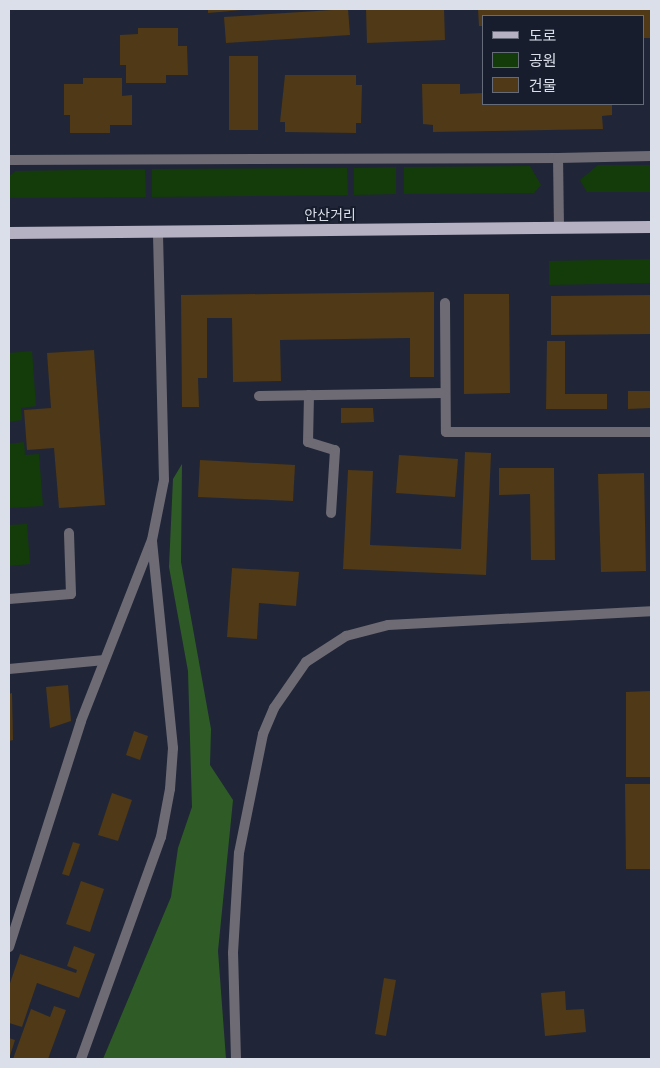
<!DOCTYPE html>
<meta charset="utf-8">
<style>
body{margin:0}
#map{position:relative;width:660px;height:1068px;overflow:hidden;background:#202637;font-family:"Space Grotesk","Noto Sans KR",sans-serif}
div>[style]{position:absolute}
[style*='--x']{left:calc(var(--x)*1px);top:calc(var(--y)*1px);width:calc(var(--w)*1px);rotate:calc(var(--a)*1deg)}
.green>*{inset:0;background:#143c0a}
.forest>*{inset:0;background:#2f5c26}
.building>*{inset:0;background:#4f3916}
.service>*{height:10px;margin:-5px;padding:0 5px;transform-origin:5px;border-radius:5px;background:#6e6b75}
.minor>*{height:10px;margin:-5px;padding:0 5px;transform-origin:5px;border-radius:5px;background:#6e6b75}
.primary>*{height:12px;margin:-6px;padding:0 6px;transform-origin:6px;border-radius:6px;background:#b6b0c3}
span{translate:-50% -50%;white-space:nowrap;text-align:center;line-height:1.15;-webkit-text-stroke:4px #171d2c;paint-order:stroke}
.street-label{font-size:14px;color:#dbdfea}
.frame{position:absolute;inset:0;border:10px solid #dbdfea;pointer-events:none}
.legend{position:absolute;left:482px;top:15px;width:162px;height:90px;box-sizing:border-box;background:#171d2c;border:1px solid #656b78;margin:0;padding:6px 9px;list-style:none;font-size:15px;color:#dbdfea}
.legend li{display:flex;align-items:center;gap:10px;height:25px}
.legend b{width:25px;border:1px solid #656b78}
</style>
<div id="map">
<div class="green">
<i style="clip-path:polygon(598px 165px,651px 165px,651px 192px,587px 192px,580px 180px)"></i>
<i style="clip-path:polygon(530px 166px,541px 185px,534px 193px,404px 194px,404px 167px)"></i>
<i style="clip-path:polygon(396px 167px,396px 194px,354px 195px,354px 168px)"></i>
<i style="clip-path:polygon(347px 168px,348px 195px,152px 197px,152px 169px)"></i>
<i style="clip-path:polygon(145px 169px,146px 197px,9px 198px,9px 176px,16px 171px)"></i>
<i style="clip-path:polygon(651px 259px,651px 283px,549px 285px,549px 261px)"></i>
<i style="clip-path:polygon(32px 351px,36px 406px,21px 408px,22px 420px,9px 422px,9px 353px)"></i>
<i style="clip-path:polygon(24px 442px,25px 455px,39px 454px,43px 506px,9px 508px,9px 444px)"></i>
<i style="clip-path:polygon(27px 524px,30px 564px,9px 566px,9px 525px)"></i>
</div>
<div class="forest">
<i style="clip-path:polygon(182px 464px,181px 562px,211px 729px,210px 765px,233px 800px,218px 951px,226px 1059px,103px 1059px,171px 897px,178px 848px,192px 807px,188px 671px,169px 567px,173px 479px)"></i>
</div>
<div class="building">
<i style="clip-path:polygon(208px 9px,242px 9px,242px 10px,208px 13px)"></i>
<i style="clip-path:polygon(348px 9px,350px 35px,226px 43px,224px 17px)"></i>
<i style="clip-path:polygon(366px 9px,444px 9px,445px 40px,367px 43px)"></i>
<i style="clip-path:polygon(478px 9px,651px 9px,651px 38px,644px 38px,644px 16px,484px 16px,484px 26px,479px 26px)"></i>
<i style="clip-path:polygon(138px 28px,178px 28px,178px 46px,187px 46px,188px 75px,166px 75px,166px 83px,126px 83px,126px 65px,120px 65px,120px 35px,138px 34px)"></i>
<i style="clip-path:polygon(229px 56px,258px 56px,258px 130px,229px 130px)"></i>
<i style="clip-path:polygon(285px 75px,356px 75px,356px 85px,362px 85px,361px 123px,356px 123px,356px 133px,285px 132px,285px 122px,280px 122px)"></i>
<i style="clip-path:polygon(83px 78px,122px 78px,122px 96px,132px 95px,132px 125px,110px 125px,110px 133px,70px 133px,70px 115px,64px 115px,64px 84px,83px 84px)"></i>
<i style="clip-path:polygon(422px 84px,460px 84px,460px 94px,484px 93px,484px 104px,612px 104px,612px 115px,602px 116px,603px 129px,433px 132px,433px 125px,423px 124px)"></i>
<i style="clip-path:polygon(434px 292px,434px 377px,410px 377px,410px 338px,280px 340px,281px 381px,233px 382px,232px 318px,207px 318px,207px 378px,198px 378px,199px 407px,182px 407px,181px 295px)"></i>
<i style="clip-path:polygon(464px 294px,509px 294px,510px 393px,464px 394px)"></i>
<i style="clip-path:polygon(651px 295px,651px 334px,551px 335px,551px 296px)"></i>
<i style="clip-path:polygon(547px 341px,565px 341px,565px 394px,607px 394px,607px 409px,546px 409px)"></i>
<i style="clip-path:polygon(94px 350px,105px 505px,59px 508px,54px 448px,27px 450px,24px 410px,51px 408px,47px 353px)"></i>
<i style="clip-path:polygon(628px 391px,651px 391px,651px 408px,628px 409px)"></i>
<i style="clip-path:polygon(341px 408px,373px 408px,374px 422px,341px 423px)"></i>
<i style="clip-path:polygon(465px 452px,491px 453px,486px 575px,343px 569px,348px 470px,373px 471px,370px 545px,461px 549px)"></i>
<i style="clip-path:polygon(399px 455px,458px 459px,455px 497px,396px 493px)"></i>
<i style="clip-path:polygon(200px 460px,295px 465px,293px 501px,198px 497px)"></i>
<i style="clip-path:polygon(499px 468px,554px 468px,555px 560px,531px 560px,530px 494px,499px 495px)"></i>
<i style="clip-path:polygon(644px 473px,646px 571px,601px 572px,598px 474px)"></i>
<i style="clip-path:polygon(232px 568px,299px 572px,296px 606px,259px 603px,257px 639px,227px 637px)"></i>
<i style="clip-path:polygon(68px 685px,71px 721px,50px 728px,46px 687px)"></i>
<i style="clip-path:polygon(651px 691px,651px 777px,626px 777px,626px 692px)"></i>
<i style="clip-path:polygon(12px 693px,13px 740px,9px 741px,9px 694px)"></i>
<i style="clip-path:polygon(134px 731px,148px 736px,140px 760px,126px 755px)"></i>
<i style="clip-path:polygon(625px 784px,651px 784px,651px 869px,626px 869px)"></i>
<i style="clip-path:polygon(112px 793px,132px 800px,118px 841px,98px 835px)"></i>
<i style="clip-path:polygon(73px 842px,80px 844px,69px 876px,62px 874px)"></i>
<i style="clip-path:polygon(81px 881px,104px 889px,90px 932px,66px 924px)"></i>
<i style="clip-path:polygon(74px 946px,95px 954px,79px 998px,37px 983px,22px 1027px,9px 1023px,9px 986px,20px 954px,76px 973px,77px 970px,67px 966px)"></i>
<i style="clip-path:polygon(384px 978px,396px 980px,386px 1036px,375px 1034px)"></i>
<i style="clip-path:polygon(565px 991px,566px 1010px,584px 1009px,586px 1032px,545px 1036px,541px 993px)"></i>
<i style="clip-path:polygon(54px 1006px,66px 1010px,48px 1059px,13px 1059px,31px 1009px,50px 1017px)"></i>
<i style="clip-path:polygon(9px 1038px,15px 1040px,9px 1059px)"></i>
</div>
<div class="service">
<i style="--x:9;--y:160;--w:549;--a:-0.21"></i>
<i style="--x:559;--y:228;--w:70;--a:-90.8"></i>
<i style="--x:558;--y:158;--w:93;--a:-1.2"></i>
<i style="--x:9;--y:599;--w:62;--a:-4.6"></i>
<i style="--x:71;--y:594;--w:61;--a:-91.9"></i>
<i style="--x:9;--y:669;--w:96;--a:-5.4"></i>
</div>
<div class="minor">
<i style="--x:445;--y:303;--w:129;--a:89.6"></i>
<i style="--x:446;--y:432;--w:205;--a:0"></i>
<i style="--x:309;--y:395;--w:47;--a:91.2"></i>
<i style="--x:308;--y:442;--w:28;--a:17"></i>
<i style="--x:335;--y:450;--w:63;--a:93.6"></i>
<i style="--x:259;--y:396;--w:186;--a:-0.9"></i>
<i style="--x:9;--y:947;--w:237;--a:-72.3"></i>
<i style="--x:81;--y:721;--w:194;--a:-68.6"></i>
<i style="--x:152;--y:540;--w:61;--a:-78.7"></i>
<i style="--x:164;--y:480;--w:248;--a:-91.4"></i>
<i style="--x:81;--y:1059;--w:236;--a:-70.2"></i>
<i style="--x:161;--y:837;--w:49;--a:-79.4"></i>
<i style="--x:170;--y:789;--w:41;--a:-85.8"></i>
<i style="--x:173;--y:748;--w:208;--a:-95.8"></i>
<i style="--x:236;--y:1059;--w:106;--a:-91.6"></i>
<i style="--x:233;--y:953;--w:100;--a:-86.6"></i>
<i style="--x:239;--y:853;--w:121;--a:-78.6"></i>
<i style="--x:263;--y:734;--w:28;--a:-67"></i>
<i style="--x:274;--y:708;--w:56;--a:-55.2"></i>
<i style="--x:306;--y:662;--w:48;--a:-33"></i>
<i style="--x:346;--y:636;--w:43;--a:-14.7"></i>
<i style="--x:388;--y:625;--w:263;--a:-3"></i>
</div>
<div class="primary">
<i style="--x:9;--y:233;--w:642;--a:-0.54"></i>
</div>
<div class="street-label">
<span style="left:330px;top:215px">안산거리</span>
</div>
<div class="frame"></div>
<ul class="legend">
<li><b style="height:6px;background:#b6b0c3"></b>도로</li>
<li><b style="height:14px;background:#143c0a"></b>공원</li>
<li><b style="height:14px;background:#4f3916"></b>건물</li>
</ul>
</div>
